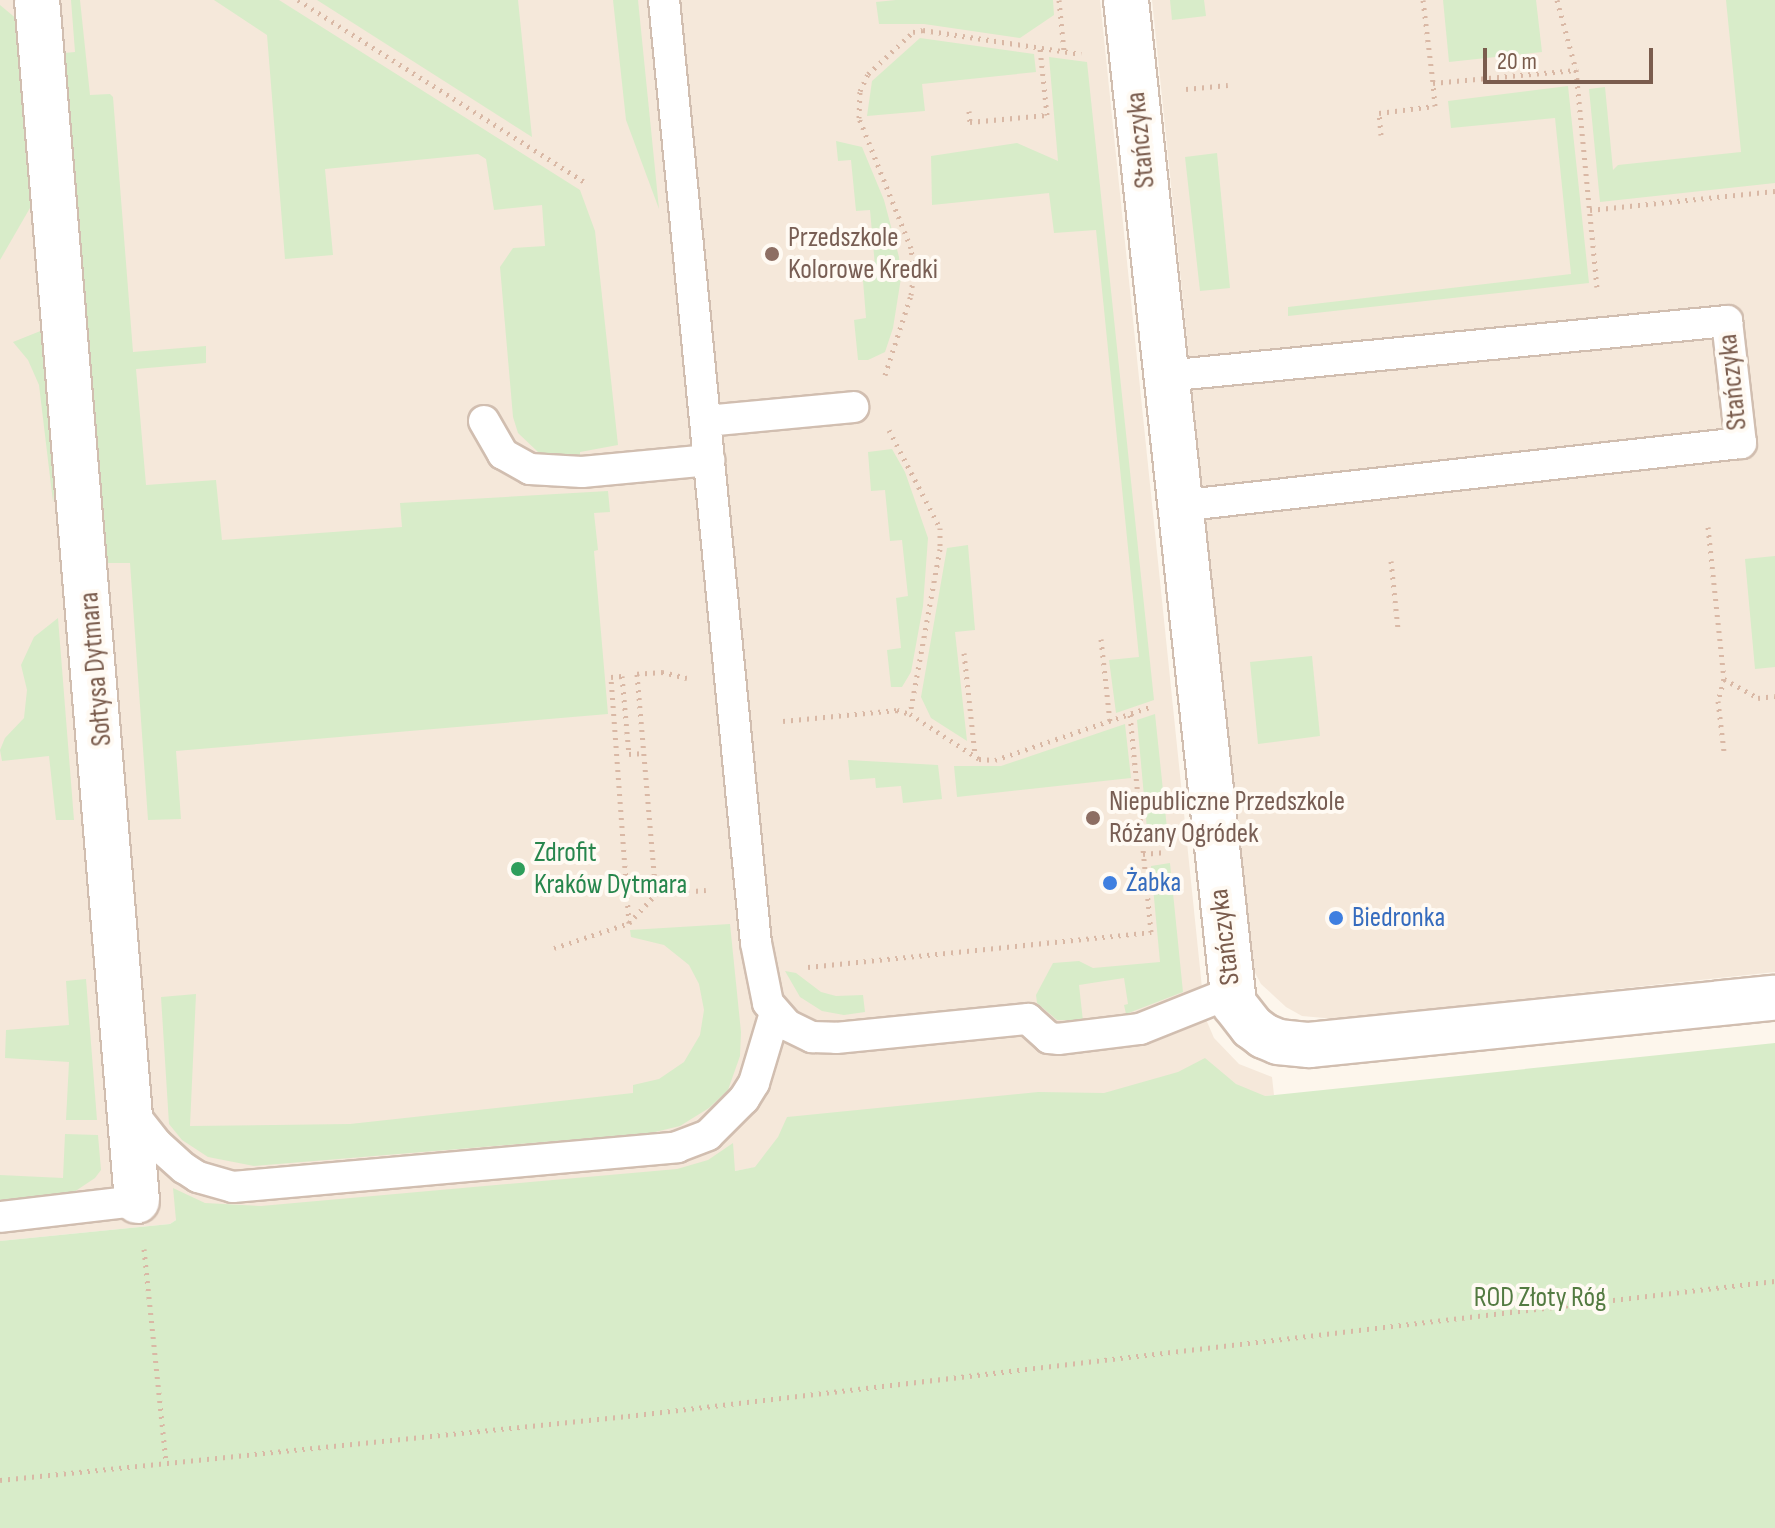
<!DOCTYPE html>
<meta charset="utf-8">
<style>
body{margin:0}
#map{position:relative;width:1775px;height:1528px;overflow:hidden;background:#fdf6ec;font-family:"Sofia Sans Condensed",sans-serif}
div>[style]{position:absolute}
[style*='--x']{left:calc(var(--x)*1px);top:calc(var(--y)*1px);width:calc(var(--w)*1px);rotate:calc(var(--a)*1deg)}
.residential>*{inset:0;background:#f5e8da}
.green>*{inset:0;background:#d8ecc9}
.path>*{height:5px;margin-top:-2.5px;transform-origin:0;background:repeating-linear-gradient(90deg,#d9b8a5 0 2px,transparent 0 8px)}
.roads{filter:drop-shadow(2px 0 #d1beb0) drop-shadow(-2px 0 #d1beb0) drop-shadow(0 2px #d1beb0) drop-shadow(0 -2px #d1beb0)}
.service>*{height:30px;margin:-15px;padding:0 15px;transform-origin:15px;border-radius:15px;background:#fff}
.minor>*{height:44px;margin:-22px;padding:0 22px;transform-origin:22px;border-radius:22px;background:#fff}
.dots>*{width:22px;height:22px;translate:-50% -50%;box-sizing:border-box;border:4px solid #fffaf3;border-radius:50%}
span{translate:-50% -50%;white-space:nowrap;text-align:center;line-height:1.15;-webkit-text-stroke:8px #fffaf3;paint-order:stroke}
.street-label{font-size:28px;color:#7a5c4d}
.education-label{font-size:28px;color:#785e54}
.left{translate:0 -50%;text-align:left}
.leisure-label{font-size:28px;color:#27864d}
.shop-label{font-size:28px;color:#366cbe}
.park-label{font-size:28px;color:#537a41}
.scale{position:absolute;left:1483px;top:48px;width:170px;height:36px;box-sizing:border-box;border:4px solid #7a5c4d;border-top:0;padding-left:10px;font-size:24px;line-height:28px;white-space:nowrap;color:#7a5c4d;-webkit-text-stroke:6px #fffaf3;paint-order:stroke}
</style>
<div id="map">
<div class="residential">
<i style="clip-path:polygon(0 0,1100px 0,1205px 1017px,1214px 1038px,1239px 1064px,1272px 1077px,1274px 1095px,978px 1128px,735px 1171px,176px 1220px,170px 1224px,0 1241px)"></i>
<i style="clip-path:polygon(1152px 0,1775px 0,1775px 972px,1335px 1019px,1302px 1016px,1286px 1007px,1261px 984px,1254px 971px,1249px 942px)"></i>
</div>
<div class="green">
<i style="clip-path:polygon(71px 0,80px 0,90px 95px,110px 94px,113px 97px,133px 352px,206px 346px,206px 363px,136px 369px,146px 485px,216px 480px,222px 540px,402px 527px,400px 503px,608px 491px,610px 512px,594px 513px,598px 550px,594px 551px,608px 714px,176px 751px,181px 819px,148px 820px,130px 563px,107px 563px,64px 53px,75px 52px)"></i>
<i style="clip-path:polygon(214px 0,279px 0,580px 190px,595px 231px,618px 445px,580px 452px,580px 456px,550px 457px,538px 452px,518px 433px,513px 417px,500px 267px,513px 248px,545px 246px,542px 205px,494px 210px,486px 159px,478px 154px,325px 169px,333px 255px,285px 259px,267px 35px)"></i>
<i style="clip-path:polygon(317px 0,518px 0,532px 137px)"></i>
<i style="clip-path:polygon(613px 0,638px 0,659px 209px,626px 120px)"></i>
<i style="clip-path:polygon(896px 0,1053px 0,1054px 15px,1020px 38px,924px 24px,879px 24px,876px 2px)"></i>
<i style="clip-path:polygon(1170px 0,1204px 0,1206px 16px,1172px 20px)"></i>
<i style="clip-path:polygon(1443px 0,1536px 0,1542px 52px,1449px 62px)"></i>
<i style="clip-path:polygon(1726px 0,1775px 0,1775px 183px,1600px 202px,1589px 89px,1605px 87px,1613px 170px,1618px 165px,1741px 152px)"></i>
<i style="clip-path:polygon(0 5px,18px 20px,34px 201px,0 260px)"></i>
<i style="clip-path:polygon(920px 38px,1034px 54px,1036px 72px,922px 84px,925px 111px,867px 116px,872px 81px)"></i>
<i style="clip-path:polygon(1049px 57px,1087px 62px,1154px 700px,1116px 713px,1109px 660px,1139px 657px,1096px 230px,1054px 233px,1049px 193px,932px 205px,931px 156px,1017px 143px,1058px 161px)"></i>
<i style="clip-path:polygon(1568px 86px,1589px 283px,1288px 316px,1288px 307px,1571px 274px,1555px 118px,1451px 128px,1448px 101px)"></i>
<i style="clip-path:polygon(836px 141px,862px 147px,884px 200px,899px 257px,901px 278px,893px 328px,885px 352px,868px 360px,858px 360px,854px 320px,866px 318px,862px 268px,875px 266px,870px 210px,856px 211px,851px 160px,838px 161px)"></i>
<i style="clip-path:polygon(1217px 153px,1230px 288px,1200px 291px,1185px 157px)"></i>
<i style="clip-path:polygon(48px 328px,58px 461px,53px 502px,39px 385px,28px 360px,13px 342px)"></i>
<i style="clip-path:polygon(892px 449px,905px 472px,928px 538px,923px 606px,911px 672px,902px 687px,891px 687px,887px 650px,901px 648px,896px 598px,908px 596px,902px 540px,890px 541px,885px 490px,871px 491px,868px 452px)"></i>
<i style="clip-path:polygon(968px 545px,975px 630px,955px 632px,967px 741px,931px 718px,921px 697px,947px 548px)"></i>
<i style="clip-path:polygon(1775px 556px,1775px 667px,1755px 669px,1745px 559px)"></i>
<i style="clip-path:polygon(58px 618px,74px 820px,56px 820px,49px 756px,2px 761px,0 750px,5px 738px,24px 718px,27px 690px,21px 665px,34px 637px)"></i>
<i style="clip-path:polygon(1312px 656px,1320px 736px,1258px 744px,1250px 662px)"></i>
<i style="clip-path:polygon(1155px 714px,1168px 838px,1148px 840px,1137px 720px)"></i>
<i style="clip-path:polygon(1125px 724px,1131px 778px,957px 797px,954px 766px,1001px 766px)"></i>
<i style="clip-path:polygon(848px 760px,938px 765px,942px 799px,903px 803px,901px 786px,876px 788px,875px 778px,850px 780px)"></i>
<i style="clip-path:polygon(1170px 863px,1183px 992px,1126px 1014px,1124px 1005px,1128px 1004px,1124px 978px,1079px 985px,1083px 1021px,1057px 1020px,1037px 1003px,1036px 995px,1053px 963px,1079px 961px,1093px 968px,1160px 962px,1151px 866px)"></i>
<i style="clip-path:polygon(730px 924px,741px 1032px,740px 1056px,728px 1090px,709px 1108px,680px 1126px,651px 1133px,254px 1166px,208px 1157px,182px 1140px,169px 1124px,161px 997px,196px 994px,190px 1126px,350px 1124px,633px 1093px,633px 1085px,659px 1079px,684px 1062px,700px 1035px,704px 1010px,699px 984px,689px 965px,664px 945px,631px 937px,630px 930px)"></i>
<i style="clip-path:polygon(785px 971px,796px 973px,821px 992px,836px 996px,863px 995px,865px 1012px,844px 1015px,822px 1011px,800px 997px)"></i>
<i style="clip-path:polygon(86px 979px,97px 1120px,66px 1120px,69px 1062px,5px 1058px,6px 1030px,69px 1025px,66px 981px)"></i>
<i style="clip-path:polygon(1775px 1043px,1775px 1528px,0 1528px,0 1241px,170px 1224px,176px 1220px,173px 1188px,205px 1203px,261px 1206px,677px 1169px,708px 1160px,733px 1143px,735px 1171px,755px 1167px,778px 1137px,787px 1117px,1038px 1092px,1104px 1093px,1178px 1072px,1205px 1058px,1236px 1084px,1265px 1096px)"></i>
<i style="clip-path:polygon(65px 1134px,98px 1135px,101px 1170px,95px 1178px,74px 1192px,0 1200px,0 1175px,63px 1178px)"></i>
</div>
<div class="path">
<i style="--x:298;--y:0;--w:343;--a:32.4"></i>
<i style="--x:1059;--y:0;--w:51;--a:84.4"></i>
<i style="--x:1423;--y:0;--w:84;--a:83.1"></i>
<i style="--x:1433;--y:83;--w:144;--a:-5.2"></i>
<i style="--x:1557;--y:0;--w:73;--a:74.8"></i>
<i style="--x:1576;--y:70;--w:218;--a:84.5"></i>
<i style="--x:1186;--y:89;--w:42;--a:-5.4"></i>
<i style="--x:969;--y:111;--w:11;--a:85"></i>
<i style="--x:970;--y:122;--w:77;--a:-5.2"></i>
<i style="--x:1047;--y:115;--w:67;--a:-96"></i>
<i style="--x:1381;--y:135;--w:22;--a:-95"></i>
<i style="--x:1379;--y:113;--w:56;--a:-7.1"></i>
<i style="--x:1435;--y:106;--w:23;--a:-95"></i>
<i style="--x:1590;--y:210;--w:186;--a:-5.9"></i>
<i style="--x:885;--y:375;--w:84;--a:-72"></i>
<i style="--x:911;--y:295;--w:25;--a:-83"></i>
<i style="--x:914;--y:270;--w:22;--a:-98"></i>
<i style="--x:911;--y:248;--w:140;--a:-111.8"></i>
<i style="--x:859;--y:118;--w:27;--a:-88"></i>
<i style="--x:860;--y:91;--w:19;--a:-65"></i>
<i style="--x:868;--y:74;--w:62;--a:-43"></i>
<i style="--x:913;--y:32;--w:10;--a:-11"></i>
<i style="--x:923;--y:30;--w:160;--a:8.6"></i>
<i style="--x:889;--y:430;--w:110;--a:62.5"></i>
<i style="--x:940;--y:528;--w:21;--a:90"></i>
<i style="--x:940;--y:549;--w:168;--a:100.3"></i>
<i style="--x:1708;--y:527;--w:153;--a:84"></i>
<i style="--x:1724;--y:679;--w:39;--a:29"></i>
<i style="--x:1758;--y:698;--w:17;--a:-7"></i>
<i style="--x:1391;--y:561;--w:68;--a:84.1"></i>
<i style="--x:1101;--y:639;--w:83;--a:83.8"></i>
<i style="--x:964;--y:653;--w:103;--a:83.8"></i>
<i style="--x:687;--y:678;--w:25;--a:-166"></i>
<i style="--x:663;--y:672;--w:26;--a:176"></i>
<i style="--x:637;--y:674;--w:221;--a:85.1"></i>
<i style="--x:656;--y:894;--w:50;--a:-4.6"></i>
<i style="--x:1724;--y:679;--w:23;--a:105"></i>
<i style="--x:1718;--y:701;--w:50;--a:83.2"></i>
<i style="--x:783;--y:721;--w:115;--a:-5.5"></i>
<i style="--x:897;--y:710;--w:14;--a:17"></i>
<i style="--x:910;--y:714;--w:82;--a:33.1"></i>
<i style="--x:979;--y:759;--w:16;--a:4"></i>
<i style="--x:995;--y:760;--w:164;--a:-18.9"></i>
<i style="--x:1143;--y:854;--w:23;--a:-5"></i>
<i style="--x:629;--y:923;--w:247;--a:-94.2"></i>
<i style="--x:611;--y:677;--w:11;--a:-5"></i>
<i style="--x:622;--y:676;--w:78;--a:84.9"></i>
<i style="--x:629;--y:754;--w:16;--a:-4"></i>
<i style="--x:554;--y:948;--w:79;--a:-18.4"></i>
<i style="--x:629;--y:923;--w:40;--a:-47"></i>
<i style="--x:808;--y:967;--w:345;--a:-5.8"></i>
<i style="--x:1151;--y:932;--w:219;--a:-95.5"></i>
<i style="--x:144;--y:1249;--w:215;--a:84.1"></i>
<i style="--x:0;--y:1480;--w:631;--a:-5.82"></i>
<i style="--x:628;--y:1416;--w:1155;--a:-6.71"></i>
</div>
<div class="roads">
<div class="service">
<i style="--x:664;--y:0;--w:947;--a:84.43"></i>
<i style="--x:756;--y:943;--w:61;--a:78.7"></i>
<i style="--x:768;--y:1003;--w:29;--a:49"></i>
<i style="--x:787;--y:1025;--w:28;--a:26"></i>
<i style="--x:812;--y:1037;--w:24;--a:2"></i>
<i style="--x:836;--y:1038;--w:193;--a:-5.7"></i>
<i style="--x:1028;--y:1019;--w:28;--a:42"></i>
<i style="--x:1049;--y:1038;--w:9;--a:6"></i>
<i style="--x:1058;--y:1039;--w:83;--a:-7"></i>
<i style="--x:1140;--y:1029;--w:97;--a:-21.8"></i>
<i style="--x:1165;--y:376;--w:565;--a:-5.59"></i>
<i style="--x:1727;--y:321;--w:123;--a:83.5"></i>
<i style="--x:1741;--y:443;--w:567;--a:173.62"></i>
<i style="--x:484;--y:421;--w:38;--a:60"></i>
<i style="--x:503;--y:454;--w:31;--a:29"></i>
<i style="--x:530;--y:469;--w:52;--a:3.3"></i>
<i style="--x:582;--y:472;--w:128;--a:-5.4"></i>
<i style="--x:706;--y:421;--w:148;--a:-5.4"></i>
<i style="--x:131;--y:1111;--w:42;--a:51.8"></i>
<i style="--x:157;--y:1144;--w:36;--a:42"></i>
<i style="--x:184;--y:1168;--w:17;--a:33"></i>
<i style="--x:198;--y:1177;--w:36;--a:16"></i>
<i style="--x:233;--y:1187;--w:446;--a:-5.1"></i>
<i style="--x:677;--y:1147;--w:33;--a:-21"></i>
<i style="--x:708;--y:1135;--w:51;--a:-45"></i>
<i style="--x:744;--y:1099;--w:19;--a:-58"></i>
<i style="--x:754;--y:1083;--w:73;--a:-73.3"></i>
<i style="--x:0;--y:1217;--w:138;--a:-6.7"></i>
</div>
<div class="minor">
<i style="--x:37;--y:0;--w:1205;--a:85.24"></i>
<i style="--x:1126;--y:0;--w:1010;--a:83.86"></i>
<i style="--x:1234;--y:1004;--w:29;--a:52"></i>
<i style="--x:1252;--y:1027;--w:15;--a:37"></i>
<i style="--x:1264;--y:1036;--w:15;--a:23"></i>
<i style="--x:1278;--y:1042;--w:31;--a:6"></i>
<i style="--x:1309;--y:1045;--w:468;--a:-5.8"></i>
</div>
</div>
<div class="dots">
<i style="left:772px;top:254px;background:#8d6e63"></i>
<i style="left:1093px;top:818px;background:#8d6e63"></i>
<i style="left:518px;top:869px;background:#2e9e5b"></i>
<i style="left:1110px;top:883px;background:#3f7fe0"></i>
<i style="left:1336px;top:918px;background:#3f7fe0"></i>
</div>
<div class="street-label">
<span style="left:1141px;top:140px;rotate:-96deg">Stańczyka</span>
<span style="left:1733px;top:382px;rotate:-96deg">Stańczyka</span>
<span style="left:96px;top:669px;rotate:-95deg">Sołtysa Dytmara</span>
<span style="left:1225px;top:937px;rotate:-97deg">Stańczyka</span>
</div>
<div class="education-label">
<span class="left" style="left:788px;top:254px">Przedszkole<br>Kolorowe Kredki</span>
<span class="left" style="left:1109px;top:818px">Niepubliczne Przedszkole<br>Różany Ogródek</span>
</div>
<div class="leisure-label">
<span class="left" style="left:534px;top:869px">Zdrofit<br>Kraków Dytmara</span>
</div>
<div class="shop-label">
<span class="left" style="left:1126px;top:883px">Żabka</span>
<span class="left" style="left:1352px;top:918px">Biedronka</span>
</div>
<div class="park-label">
<span style="left:1540px;top:1298px">ROD Złoty Róg</span>
</div>
<div class="scale">20 m</div>
</div>
